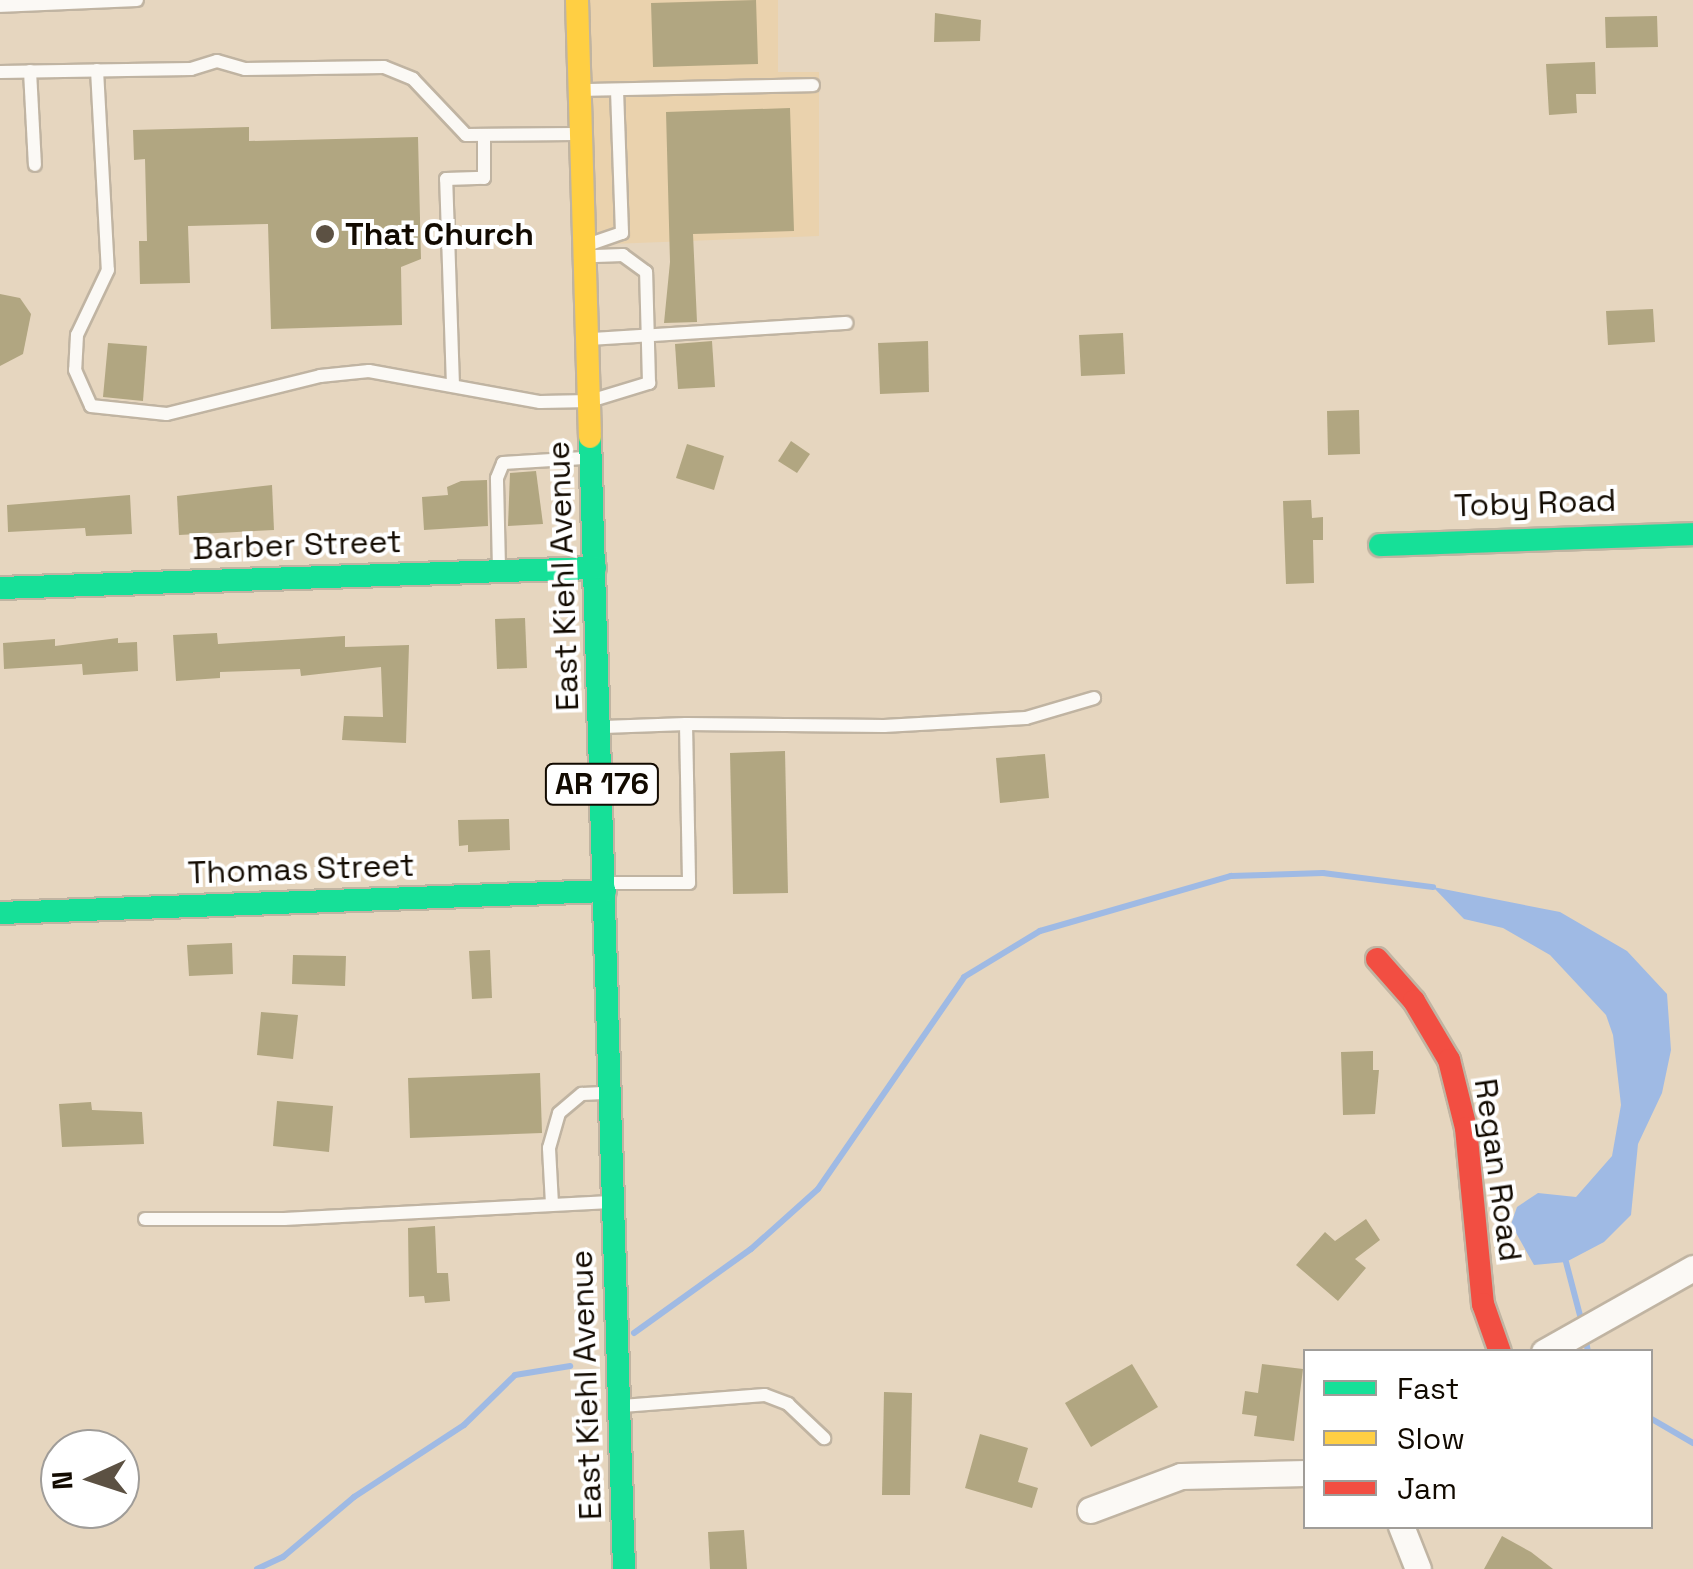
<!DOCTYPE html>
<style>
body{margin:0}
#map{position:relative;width:1693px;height:1569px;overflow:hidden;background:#e6d6bf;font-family:"Space Grotesk",sans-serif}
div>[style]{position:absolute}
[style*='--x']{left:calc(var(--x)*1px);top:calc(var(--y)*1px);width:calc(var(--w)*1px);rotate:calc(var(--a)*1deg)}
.built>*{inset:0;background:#ead2ad}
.water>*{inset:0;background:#9fbae4}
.stream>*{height:6px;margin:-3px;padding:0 3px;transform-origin:3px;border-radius:3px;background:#9fbae4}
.building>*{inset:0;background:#b1a681}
.roads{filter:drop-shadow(2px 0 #c0b4a2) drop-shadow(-2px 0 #c0b4a2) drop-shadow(0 2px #c0b4a2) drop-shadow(0 -2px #c0b4a2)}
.lane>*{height:12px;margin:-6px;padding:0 6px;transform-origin:6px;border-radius:6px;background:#fbf9f5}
.street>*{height:25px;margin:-12.5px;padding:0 12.5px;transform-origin:12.5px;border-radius:12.5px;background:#fbf9f5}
.fast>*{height:22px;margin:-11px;padding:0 11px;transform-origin:11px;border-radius:11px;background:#16e098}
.slow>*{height:22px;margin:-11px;padding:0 11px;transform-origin:11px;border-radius:11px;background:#ffcf43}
.jam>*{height:22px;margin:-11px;padding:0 11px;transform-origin:11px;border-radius:11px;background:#f24e42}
.dots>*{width:28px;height:28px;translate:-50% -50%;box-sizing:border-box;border:5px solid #fff;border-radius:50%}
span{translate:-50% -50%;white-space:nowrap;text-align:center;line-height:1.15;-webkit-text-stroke:8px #fff;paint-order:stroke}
.shield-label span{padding:2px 8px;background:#fff;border:2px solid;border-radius:8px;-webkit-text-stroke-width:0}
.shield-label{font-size:30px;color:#120a00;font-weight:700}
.poi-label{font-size:32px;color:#120a00;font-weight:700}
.left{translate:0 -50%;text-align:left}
.street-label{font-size:32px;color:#120a00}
.legend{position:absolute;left:1303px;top:1349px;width:350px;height:180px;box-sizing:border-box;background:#fff;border:2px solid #a09d99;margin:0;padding:12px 18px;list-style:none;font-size:30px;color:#120a00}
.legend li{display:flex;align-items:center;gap:20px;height:50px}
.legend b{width:50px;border:2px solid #a09d99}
.north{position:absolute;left:40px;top:1429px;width:100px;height:100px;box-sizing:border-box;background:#fff;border:2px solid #a09d99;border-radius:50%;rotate:267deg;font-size:28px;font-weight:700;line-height:40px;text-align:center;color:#120a00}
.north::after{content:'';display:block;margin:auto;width:35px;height:45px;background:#5c5143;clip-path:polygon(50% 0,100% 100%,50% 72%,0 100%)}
</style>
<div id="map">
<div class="built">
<i style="clip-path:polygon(577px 0,778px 0,778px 72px,819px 72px,819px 236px,586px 245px)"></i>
</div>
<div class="water">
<i style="clip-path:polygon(1433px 887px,1560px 912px,1627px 951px,1667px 994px,1671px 1050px,1662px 1093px,1638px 1144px,1631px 1215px,1604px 1242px,1566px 1262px,1534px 1265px,1511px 1224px,1517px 1207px,1538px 1193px,1576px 1197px,1612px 1156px,1621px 1105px,1613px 1035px,1606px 1015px,1550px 955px,1503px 928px,1464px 919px)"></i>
</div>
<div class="stream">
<i style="--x:1566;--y:1262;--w:63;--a:75.3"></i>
<i style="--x:634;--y:1333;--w:144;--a:-35.7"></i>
<i style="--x:751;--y:1249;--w:90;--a:-41.8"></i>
<i style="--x:818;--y:1189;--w:257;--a:-55.4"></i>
<i style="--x:964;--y:977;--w:89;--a:-31.2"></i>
<i style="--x:1040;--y:931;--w:199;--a:-16.1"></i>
<i style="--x:1231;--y:876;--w:92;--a:-1.9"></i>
<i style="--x:1323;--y:873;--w:111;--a:7.3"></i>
<i style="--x:1585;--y:1335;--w:17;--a:80"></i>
<i style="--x:1650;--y:1418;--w:50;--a:30.2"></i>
<i style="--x:257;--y:1569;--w:29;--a:-25"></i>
<i style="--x:283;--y:1557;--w:93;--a:-40.2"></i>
<i style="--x:354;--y:1497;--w:131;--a:-33.2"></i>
<i style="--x:464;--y:1425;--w:71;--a:-44.4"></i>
<i style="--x:515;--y:1375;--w:56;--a:-9.3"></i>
</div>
<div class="building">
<i style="clip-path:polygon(756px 0,758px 64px,653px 67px,651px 3px)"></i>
<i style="clip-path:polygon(935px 13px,981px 20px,980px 41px,934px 42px)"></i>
<i style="clip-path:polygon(1657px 16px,1658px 47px,1606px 48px,1605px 17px)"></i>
<i style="clip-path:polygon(1595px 62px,1596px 94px,1576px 94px,1577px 113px,1549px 115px,1546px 64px)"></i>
<i style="clip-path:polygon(790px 108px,794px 231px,693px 234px,697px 322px,664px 323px,670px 262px,666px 112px)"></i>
<i style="clip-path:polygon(249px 127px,249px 141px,418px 137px,421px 259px,401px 267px,402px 325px,271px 329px,268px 224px,188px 226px,190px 283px,140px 284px,139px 241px,147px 241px,145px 159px,134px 160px,133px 130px)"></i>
<i style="clip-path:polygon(0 294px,20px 298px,31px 314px,23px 354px,0 366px)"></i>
<i style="clip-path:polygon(1653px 309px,1655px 342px,1608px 345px,1606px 311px)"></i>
<i style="clip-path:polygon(1123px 333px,1125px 374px,1081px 376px,1079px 335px)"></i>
<i style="clip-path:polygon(712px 341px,715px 387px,678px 389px,675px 344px)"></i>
<i style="clip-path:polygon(928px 341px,929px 392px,880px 394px,878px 343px)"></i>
<i style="clip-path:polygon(108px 343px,147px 346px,143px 401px,103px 397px)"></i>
<i style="clip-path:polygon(1359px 410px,1360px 454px,1328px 455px,1327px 411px)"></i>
<i style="clip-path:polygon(791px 441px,810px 454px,797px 473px,778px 461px)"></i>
<i style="clip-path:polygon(687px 444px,724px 456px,714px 490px,676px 478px)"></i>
<i style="clip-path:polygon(536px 471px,543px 524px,508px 526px,510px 473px)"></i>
<i style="clip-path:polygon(487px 480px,488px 526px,424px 530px,422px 497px,448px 495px,447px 487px,461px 481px)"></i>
<i style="clip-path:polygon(272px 485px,274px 530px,179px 535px,177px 496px)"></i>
<i style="clip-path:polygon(130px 495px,132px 534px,86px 536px,85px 528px,8px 532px,7px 505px)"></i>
<i style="clip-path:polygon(1311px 500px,1312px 518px,1323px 517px,1323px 540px,1313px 540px,1314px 583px,1286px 584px,1283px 501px)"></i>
<i style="clip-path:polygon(525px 618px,527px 668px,497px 669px,495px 619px)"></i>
<i style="clip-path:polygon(217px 633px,218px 644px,345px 636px,345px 647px,409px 645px,406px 743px,342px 740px,344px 716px,383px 717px,381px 667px,301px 676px,300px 669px,220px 672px,220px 678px,176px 681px,173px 635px)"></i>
<i style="clip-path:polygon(118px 638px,118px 643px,137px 642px,138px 671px,83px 675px,82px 664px,4px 669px,3px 643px,55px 639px,55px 646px)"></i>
<i style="clip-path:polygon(785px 751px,788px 893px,733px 894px,730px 753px)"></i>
<i style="clip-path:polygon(1045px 754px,1049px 798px,1000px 803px,996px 758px)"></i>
<i style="clip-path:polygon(509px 819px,510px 850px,468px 852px,468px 845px,459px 846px,458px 820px)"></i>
<i style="clip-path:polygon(232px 943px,233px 974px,189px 976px,187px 945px)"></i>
<i style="clip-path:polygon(490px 950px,492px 998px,472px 999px,469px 951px)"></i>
<i style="clip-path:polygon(293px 955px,346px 956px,345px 986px,292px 984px)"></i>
<i style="clip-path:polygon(261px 1012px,298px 1015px,293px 1059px,257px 1055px)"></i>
<i style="clip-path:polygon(1373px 1051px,1373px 1070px,1379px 1070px,1375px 1114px,1343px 1115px,1341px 1052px)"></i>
<i style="clip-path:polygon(540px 1073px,542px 1133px,410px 1138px,408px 1078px)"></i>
<i style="clip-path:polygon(277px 1101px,333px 1106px,329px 1152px,273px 1146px)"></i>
<i style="clip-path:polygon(91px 1102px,92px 1110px,142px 1112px,144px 1144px,62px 1147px,59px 1104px)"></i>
<i style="clip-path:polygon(1366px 1219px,1380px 1240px,1355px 1259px,1366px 1268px,1338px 1301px,1296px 1265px,1325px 1232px,1335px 1241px)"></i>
<i style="clip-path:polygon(435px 1226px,437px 1273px,448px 1273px,450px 1301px,425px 1303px,424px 1296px,409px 1297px,408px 1228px)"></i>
<i style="clip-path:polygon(1132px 1364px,1158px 1407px,1091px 1447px,1065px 1403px)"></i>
<i style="clip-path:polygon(1262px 1364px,1303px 1369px,1294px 1441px,1254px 1436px,1257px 1416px,1242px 1414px,1245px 1391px,1258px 1393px)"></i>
<i style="clip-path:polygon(884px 1392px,912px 1393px,910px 1495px,882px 1495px)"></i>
<i style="clip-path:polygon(980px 1434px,1028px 1448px,1018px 1482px,1038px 1488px,1032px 1508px,965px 1488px)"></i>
<i style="clip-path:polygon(744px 1530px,747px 1569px,710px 1569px,708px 1532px)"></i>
<i style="clip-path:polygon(1502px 1536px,1531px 1552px,1553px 1569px,1484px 1569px)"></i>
</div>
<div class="roads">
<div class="lane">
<i style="--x:0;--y:6;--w:137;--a:-2.5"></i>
<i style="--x:97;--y:70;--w:200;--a:86.9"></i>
<i style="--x:108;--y:270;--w:72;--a:115.5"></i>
<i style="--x:77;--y:335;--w:35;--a:93"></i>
<i style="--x:75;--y:370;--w:39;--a:66"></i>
<i style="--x:91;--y:406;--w:76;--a:6"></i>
<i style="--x:167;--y:414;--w:158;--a:-13.9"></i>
<i style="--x:320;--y:376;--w:49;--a:-5.8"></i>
<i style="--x:369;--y:371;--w:174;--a:10.3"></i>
<i style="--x:540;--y:402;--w:50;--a:-1.1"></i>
<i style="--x:590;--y:401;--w:62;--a:-17"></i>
<i style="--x:649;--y:383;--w:111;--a:-91.5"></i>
<i style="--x:646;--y:272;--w:29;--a:-144"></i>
<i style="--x:623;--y:255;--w:34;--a:178"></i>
<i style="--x:30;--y:71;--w:94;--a:87"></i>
<i style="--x:0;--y:72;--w:191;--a:-0.9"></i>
<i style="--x:191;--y:69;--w:27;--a:-17"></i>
<i style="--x:217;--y:61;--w:29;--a:16"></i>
<i style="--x:245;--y:69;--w:139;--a:-0.8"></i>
<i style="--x:384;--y:67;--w:31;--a:22"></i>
<i style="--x:413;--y:79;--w:77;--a:46.6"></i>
<i style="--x:466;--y:135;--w:108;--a:-0.5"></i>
<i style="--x:583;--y:90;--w:230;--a:-1.2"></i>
<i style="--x:590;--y:244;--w:34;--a:-19"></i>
<i style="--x:622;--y:233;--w:143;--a:-92"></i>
<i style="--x:591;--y:339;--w:256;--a:-3.6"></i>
<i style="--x:453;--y:386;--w:207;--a:-91.9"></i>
<i style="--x:446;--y:179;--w:38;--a:-2"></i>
<i style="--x:484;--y:178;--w:40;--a:-90"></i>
<i style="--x:499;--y:569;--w:91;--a:-91.3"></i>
<i style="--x:497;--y:478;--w:16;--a:-68"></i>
<i style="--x:503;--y:463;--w:81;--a:-3.5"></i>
<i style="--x:686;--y:724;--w:198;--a:0.6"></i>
<i style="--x:884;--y:726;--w:142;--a:-3.2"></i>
<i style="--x:1026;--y:718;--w:71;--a:-16.4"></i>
<i style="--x:603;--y:727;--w:83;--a:-2.1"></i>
<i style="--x:686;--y:724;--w:159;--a:88.9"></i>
<i style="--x:689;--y:883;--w:82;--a:180"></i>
<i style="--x:552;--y:1204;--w:56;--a:-93.1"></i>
<i style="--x:549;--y:1148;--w:36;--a:-74"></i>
<i style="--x:559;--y:1113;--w:30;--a:-40"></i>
<i style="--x:582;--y:1094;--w:21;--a:-3"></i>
<i style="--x:145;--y:1219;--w:139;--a:0"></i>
<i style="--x:284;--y:1219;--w:322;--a:-3"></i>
<i style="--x:622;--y:1406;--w:143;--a:-4.4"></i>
<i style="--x:765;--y:1395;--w:25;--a:21"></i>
<i style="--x:788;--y:1404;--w:50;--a:43.4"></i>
</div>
<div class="street">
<i style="--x:1544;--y:1352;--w:171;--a:-29.4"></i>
<i style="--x:1090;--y:1510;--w:97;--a:-20.5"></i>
<i style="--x:1181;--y:1476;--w:125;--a:-1.4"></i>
<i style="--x:1401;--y:1526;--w:46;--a:68.4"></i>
</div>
<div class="fast">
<i style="--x:590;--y:437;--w:1133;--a:88.28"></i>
<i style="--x:1380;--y:545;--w:313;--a:-2"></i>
<i style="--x:0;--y:588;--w:595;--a:-1.93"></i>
<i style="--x:0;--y:913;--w:605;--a:-2.08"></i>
</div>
<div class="slow">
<i style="--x:577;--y:0;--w:437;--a:88.3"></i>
</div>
<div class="jam">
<i style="--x:1377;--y:959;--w:56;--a:48.6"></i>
<i style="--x:1414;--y:1001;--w:69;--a:59.3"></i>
<i style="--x:1449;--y:1060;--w:70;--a:76"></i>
<i style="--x:1466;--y:1128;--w:177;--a:84.5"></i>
<i style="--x:1483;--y:1304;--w:51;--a:70.5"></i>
</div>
</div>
<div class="dots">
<i style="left:325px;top:234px;background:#5c5143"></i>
</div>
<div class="shield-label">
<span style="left:602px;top:784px">AR 176</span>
</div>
<div class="poi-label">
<span class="left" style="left:345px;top:234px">That Church</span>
</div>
<div class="street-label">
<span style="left:1535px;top:503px;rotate:-2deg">Toby Road</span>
<span style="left:297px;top:545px;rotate:-2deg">Barber Street</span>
<span style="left:563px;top:576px;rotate:-92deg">East Kiehl Avenue</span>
<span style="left:301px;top:869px;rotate:-2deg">Thomas Street</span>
<span style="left:1498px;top:1170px;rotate:82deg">Regan Road</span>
<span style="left:586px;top:1385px;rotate:-92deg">East Kiehl Avenue</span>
</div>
<ul class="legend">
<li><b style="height:12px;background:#16e098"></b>Fast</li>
<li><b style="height:12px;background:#ffcf43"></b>Slow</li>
<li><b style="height:12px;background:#f24e42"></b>Jam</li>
</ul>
<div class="north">N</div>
</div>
